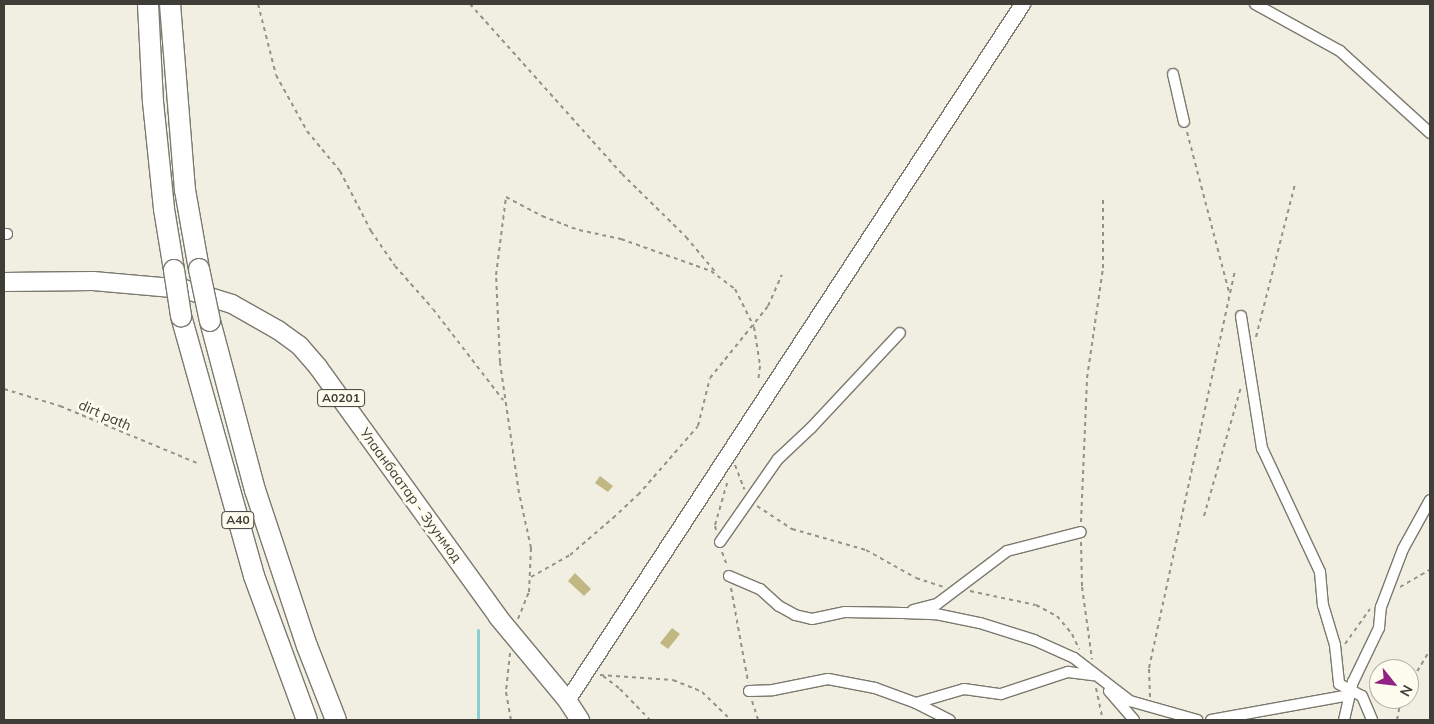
<!DOCTYPE html>
<meta charset="utf-8">
<style>
body{margin:0}
#map{position:relative;width:1434px;height:724px;overflow:hidden;background:#f1efe2;font-family:Mulish,sans-serif}
div>[style]{position:absolute}
[style*='--x']{left:calc(var(--x)*1px);top:calc(var(--y)*1px);width:calc(var(--w)*1px);rotate:calc(var(--a)*1deg)}
.stream>*{height:3px;margin:-1.5px;padding:0 1.5px;transform-origin:1.5px;border-radius:1.5px;background:#88cfd3}
.building>*{inset:0;background:#c0b782}
.path>*{height:2px;margin-top:-1px;transform-origin:0;background:repeating-linear-gradient(90deg,#939289 0 4px,transparent 0 8px)}
.roads{filter:drop-shadow(1px 0 #7b796e) drop-shadow(-1px 0 #7b796e) drop-shadow(0 1px #7b796e) drop-shadow(0 -1px #7b796e)}
.minor>*{height:10px;margin:-5px;padding:0 5px;transform-origin:5px;border-radius:5px;background:#fff}
.secondary>*{height:15px;margin:-7.5px;padding:0 7.5px;transform-origin:7.5px;border-radius:7.5px;background:#fff}
.trunk>*{height:18px;margin:-9px;padding:0 9px;transform-origin:9px;border-radius:9px;background:#fff}
.motorway>*{height:20px;margin:-10px;padding:0 10px;transform-origin:10px;border-radius:10px;background:#fff}
.bridges{filter:drop-shadow(1px 0 #7b796e) drop-shadow(-1px 0 #7b796e) drop-shadow(0 1px #7b796e) drop-shadow(0 -1px #7b796e)}
.motorway-bridge>*{height:20px;margin:-10px;padding:0 10px;transform-origin:10px;border-radius:10px;background:#fff}
span{translate:-50% -50%;white-space:nowrap;text-align:center;line-height:1.15;-webkit-text-stroke:5px #fefcef;paint-order:stroke}
.shield-label span{padding:1px 4px;background:#fefcef;border:1px solid;border-radius:4px;-webkit-text-stroke-width:0}
.shield-label{font-size:12px;color:#3e3d38;font-weight:700}
.street-label{font-size:14px;color:#3e3d38}
.frame{position:absolute;inset:0;border:5px solid #3e3d38;pointer-events:none}
.north{position:absolute;left:1369px;top:659px;width:50px;height:50px;box-sizing:border-box;background:#fefcef;border:1px solid #b1b0a6;border-radius:50%;rotate:119deg;font-size:14px;font-weight:700;line-height:20px;text-align:center;color:#3e3d38}
.north::after{content:'';display:block;margin:auto;width:18px;height:22px;background:#912182;clip-path:polygon(50% 0,100% 100%,50% 72%,0 100%)}
</style>
<div id="map">
<div class="stream">
<i style="--x:478;--y:630;--w:90;--a:90"></i>
</div>
<div class="building">
<i style="clip-path:polygon(600px 476px,613px 486px,608px 492px,595px 483px)"></i>
<i style="clip-path:polygon(575px 573px,591px 589px,584px 596px,568px 581px)"></i>
<i style="clip-path:polygon(672px 628px,680px 634px,668px 649px,660px 643px)"></i>
</div>
<div class="path">
<i style="--x:258;--y:4;--w:73;--a:75.8"></i>
<i style="--x:276;--y:75;--w:64;--a:61"></i>
<i style="--x:307;--y:131;--w:52;--a:50.5"></i>
<i style="--x:340;--y:171;--w:68;--a:62.7"></i>
<i style="--x:371;--y:231;--w:42;--a:55.6"></i>
<i style="--x:395;--y:266;--w:57;--a:48.5"></i>
<i style="--x:433;--y:309;--w:115;--a:52.4"></i>
<i style="--x:470;--y:4;--w:228;--a:48.2"></i>
<i style="--x:622;--y:174;--w:90;--a:44.5"></i>
<i style="--x:686;--y:237;--w:48;--a:50"></i>
<i style="--x:1187;--y:132;--w:165;--a:75.3"></i>
<i style="--x:1256;--y:337;--w:158;--a:-75.7"></i>
<i style="--x:4;--y:389;--w:59;--a:16.9"></i>
<i style="--x:60;--y:406;--w:148;--a:22.6"></i>
<i style="--x:735;--y:465;--w:26;--a:69"></i>
<i style="--x:757;--y:506;--w:42;--a:33.3"></i>
<i style="--x:792;--y:529;--w:77;--a:15.8"></i>
<i style="--x:866;--y:550;--w:57;--a:29.2"></i>
<i style="--x:916;--y:578;--w:28;--a:18"></i>
<i style="--x:1204;--y:516;--w:134;--a:-74"></i>
<i style="--x:1081;--y:522;--w:144;--a:-87.6"></i>
<i style="--x:1087;--y:378;--w:111;--a:-81.7"></i>
<i style="--x:1103;--y:268;--w:69;--a:-90"></i>
<i style="--x:716;--y:530;--w:5;--a:-101"></i>
<i style="--x:715;--y:525;--w:47;--a:-73.9"></i>
<i style="--x:1081;--y:542;--w:45;--a:88.7"></i>
<i style="--x:1082;--y:587;--w:73;--a:82.1"></i>
<i style="--x:722;--y:552;--w:15;--a:70"></i>
<i style="--x:531;--y:577;--w:45;--a:-29.4"></i>
<i style="--x:570;--y:555;--w:57;--a:-40.7"></i>
<i style="--x:613;--y:518;--w:34;--a:-43"></i>
<i style="--x:638;--y:495;--w:91;--a:-49"></i>
<i style="--x:698;--y:426;--w:49;--a:-76"></i>
<i style="--x:710;--y:378;--w:92;--a:-51.1"></i>
<i style="--x:768;--y:306;--w:34;--a:-66"></i>
<i style="--x:1400;--y:587;--w:34;--a:-30"></i>
<i style="--x:731;--y:588;--w:96;--a:79.7"></i>
<i style="--x:970;--y:591;--w:67;--a:12"></i>
<i style="--x:1036;--y:605;--w:24;--a:28"></i>
<i style="--x:1057;--y:616;--w:23;--a:50"></i>
<i style="--x:1072;--y:634;--w:17;--a:65"></i>
<i style="--x:518;--y:619;--w:29;--a:-68"></i>
<i style="--x:529;--y:592;--w:44;--a:-87.4"></i>
<i style="--x:531;--y:548;--w:56;--a:-102.3"></i>
<i style="--x:519;--y:493;--w:132;--a:-98.3"></i>
<i style="--x:500;--y:362;--w:87;--a:-92.6"></i>
<i style="--x:496;--y:275;--w:79;--a:-82.7"></i>
<i style="--x:506;--y:197;--w:41;--a:27.8"></i>
<i style="--x:542;--y:216;--w:40;--a:21"></i>
<i style="--x:579;--y:230;--w:43;--a:12.1"></i>
<i style="--x:621;--y:239;--w:96;--a:19.6"></i>
<i style="--x:711;--y:271;--w:30;--a:37"></i>
<i style="--x:735;--y:289;--w:42;--a:63.4"></i>
<i style="--x:754;--y:327;--w:39;--a:81"></i>
<i style="--x:760;--y:366;--w:16;--a:97"></i>
<i style="--x:1345;--y:644;--w:43;--a:-54.5"></i>
<i style="--x:510;--y:653;--w:39;--a:96"></i>
<i style="--x:506;--y:692;--w:28;--a:80"></i>
<i style="--x:600;--y:675;--w:73;--a:3.9"></i>
<i style="--x:673;--y:680;--w:31;--a:22"></i>
<i style="--x:702;--y:692;--w:40;--a:44"></i>
<i style="--x:603;--y:676;--w:21;--a:37"></i>
<i style="--x:620;--y:689;--w:43;--a:45.9"></i>
<i style="--x:1409;--y:685;--w:41;--a:-59"></i>
<i style="--x:1096;--y:688;--w:33;--a:78"></i>
<i style="--x:1150;--y:697;--w:29;--a:-92"></i>
<i style="--x:1149;--y:668;--w:406;--a:-77.8"></i>
<i style="--x:752;--y:701;--w:20;--a:72"></i>
<i style="--x:1397;--y:720;--w:21;--a:-79"></i>
</div>
<div class="roads">
<div class="minor">
<i style="--x:1255;--y:4;--w:97;--a:28.9"></i>
<i style="--x:1340;--y:51;--w:122;--a:42.3"></i>
<i style="--x:1173;--y:74;--w:49;--a:77.1"></i>
<i style="--x:4;--y:234;--w:3;--a:0"></i>
<i style="--x:1241;--y:316;--w:134;--a:81"></i>
<i style="--x:1262;--y:448;--w:137;--a:64.9"></i>
<i style="--x:1320;--y:572;--w:33;--a:85"></i>
<i style="--x:1323;--y:605;--w:42;--a:73.3"></i>
<i style="--x:1335;--y:645;--w:39;--a:84"></i>
<i style="--x:1339;--y:684;--w:26;--a:28"></i>
<i style="--x:1362;--y:696;--w:26;--a:67"></i>
<i style="--x:720;--y:542;--w:101;--a:-55.1"></i>
<i style="--x:778;--y:459;--w:45;--a:-43.2"></i>
<i style="--x:811;--y:428;--w:130;--a:-46.9"></i>
<i style="--x:729;--y:576;--w:34;--a:23"></i>
<i style="--x:760;--y:589;--w:25;--a:42"></i>
<i style="--x:779;--y:606;--w:18;--a:29"></i>
<i style="--x:795;--y:615;--w:17;--a:13"></i>
<i style="--x:812;--y:619;--w:34;--a:-12"></i>
<i style="--x:845;--y:612;--w:58;--a:1"></i>
<i style="--x:903;--y:613;--w:33;--a:2"></i>
<i style="--x:936;--y:614;--w:45;--a:11.6"></i>
<i style="--x:980;--y:623;--w:57;--a:17.5"></i>
<i style="--x:1034;--y:640;--w:44;--a:24.2"></i>
<i style="--x:1074;--y:658;--w:71;--a:37.5"></i>
<i style="--x:1130;--y:701;--w:70;--a:15.8"></i>
<i style="--x:913;--y:610;--w:25;--a:-14"></i>
<i style="--x:937;--y:604;--w:88;--a:-37.1"></i>
<i style="--x:1007;--y:551;--w:76;--a:-14.4"></i>
<i style="--x:749;--y:691;--w:24;--a:-2"></i>
<i style="--x:773;--y:690;--w:56;--a:-11.3"></i>
<i style="--x:828;--y:679;--w:48;--a:10.8"></i>
<i style="--x:875;--y:688;--w:44;--a:20.1"></i>
<i style="--x:916;--y:703;--w:38;--a:27"></i>
<i style="--x:1109;--y:691;--w:38;--a:49"></i>
<i style="--x:916;--y:703;--w:50;--a:-16.3"></i>
<i style="--x:964;--y:689;--w:37;--a:8"></i>
<i style="--x:1001;--y:694;--w:71;--a:-18.2"></i>
<i style="--x:1068;--y:672;--w:26;--a:7"></i>
<i style="--x:1211;--y:720;--w:141;--a:-10.2"></i>
<i style="--x:1344;--y:720;--w:39;--a:-77"></i>
<i style="--x:1353;--y:682;--w:60;--a:-64.3"></i>
<i style="--x:1379;--y:628;--w:21;--a:-85"></i>
<i style="--x:1381;--y:607;--w:62;--a:-69.2"></i>
<i style="--x:1403;--y:549;--w:56;--a:-61.1"></i>
</div>
<div class="secondary">
<i style="--x:567;--y:700;--w:832;--a:-56.83"></i>
</div>
<div class="trunk">
<i style="--x:4;--y:282;--w:89;--a:-0.6"></i>
<i style="--x:93;--y:281;--w:91;--a:5"></i>
<i style="--x:184;--y:289;--w:50;--a:17.4"></i>
<i style="--x:232;--y:304;--w:53;--a:29.5"></i>
<i style="--x:278;--y:330;--w:26;--a:36"></i>
<i style="--x:299;--y:345;--w:29;--a:49"></i>
<i style="--x:318;--y:367;--w:308;--a:54.2"></i>
<i style="--x:498;--y:617;--w:108;--a:50.3"></i>
<i style="--x:567;--y:700;--w:24;--a:57"></i>
</div>
<div class="motorway">
<i style="--x:148;--y:4;--w:98;--a:87.1"></i>
<i style="--x:153;--y:102;--w:108;--a:84.1"></i>
<i style="--x:164;--y:209;--w:62;--a:80.7"></i>
<i style="--x:170;--y:4;--w:187;--a:85.4"></i>
<i style="--x:185;--y:190;--w:80;--a:80"></i>
<i style="--x:181;--y:316;--w:270;--a:74.3"></i>
<i style="--x:254;--y:576;--w:153;--a:69.8"></i>
<i style="--x:210;--y:321;--w:175;--a:75.1"></i>
<i style="--x:255;--y:490;--w:164;--a:71.6"></i>
<i style="--x:307;--y:646;--w:79;--a:68.6"></i>
</div>
</div>
<div class="bridges">
<div class="motorway-bridge">
<i style="--x:199;--y:269;--w:53;--a:78.1"></i>
<i style="--x:174;--y:270;--w:47;--a:81.3"></i>
</div>
</div>
<div class="shield-label">
<span style="left:341px;top:398px">A0201</span>
<span style="left:238px;top:520px">A40</span>
</div>
<div class="street-label">
<span style="left:105px;top:415px;rotate:24deg">dirt path</span>
<span style="left:411px;top:495px;rotate:54deg">Улаанбаатар - Зуунмод</span>
</div>
<div class="frame"></div>
<div class="north">N</div>
</div>
